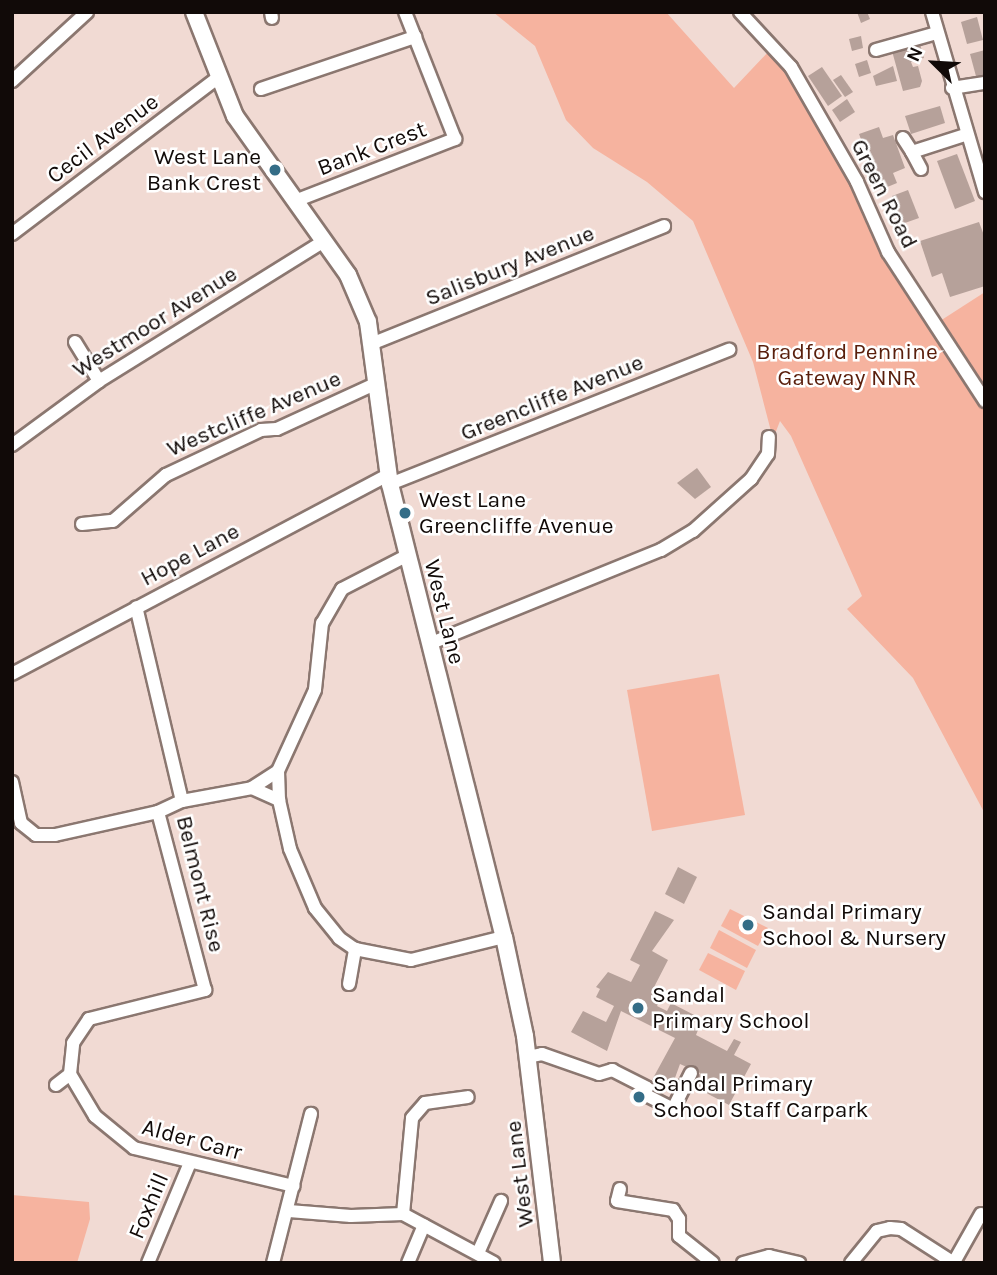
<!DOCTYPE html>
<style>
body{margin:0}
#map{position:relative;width:997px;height:1275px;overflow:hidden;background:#f1dad3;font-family:Karla,sans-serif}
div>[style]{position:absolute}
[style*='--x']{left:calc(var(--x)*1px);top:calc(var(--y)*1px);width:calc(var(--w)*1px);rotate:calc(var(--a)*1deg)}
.green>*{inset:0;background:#f6b39f}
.building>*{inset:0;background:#b6a19a}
.roads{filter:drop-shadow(2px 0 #8b7770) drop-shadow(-2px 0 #8b7770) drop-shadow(0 2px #8b7770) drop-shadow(0 -2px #8b7770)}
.street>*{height:12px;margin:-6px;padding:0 6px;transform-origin:6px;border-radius:6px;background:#fff}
.secondary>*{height:16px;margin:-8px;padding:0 8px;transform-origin:8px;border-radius:8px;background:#fff}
.dots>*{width:19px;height:19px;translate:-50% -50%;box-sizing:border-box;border:4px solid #fff;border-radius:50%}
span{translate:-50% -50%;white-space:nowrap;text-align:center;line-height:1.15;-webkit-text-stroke:5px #fff;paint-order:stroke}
.street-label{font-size:23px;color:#110a08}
.poi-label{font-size:23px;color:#110a08}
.right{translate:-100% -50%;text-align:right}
.left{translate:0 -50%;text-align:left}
.park-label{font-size:23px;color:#591e0b}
.frame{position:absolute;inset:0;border:14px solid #110a08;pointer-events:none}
.north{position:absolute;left:899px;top:28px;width:70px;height:70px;-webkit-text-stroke:5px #fff;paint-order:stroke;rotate:294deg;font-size:19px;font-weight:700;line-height:28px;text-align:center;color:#110a08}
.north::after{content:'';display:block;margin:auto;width:24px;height:32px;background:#110a08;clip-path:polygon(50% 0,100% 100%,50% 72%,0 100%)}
</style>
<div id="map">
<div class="green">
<i style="clip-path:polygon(493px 12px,666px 12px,734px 88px,770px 50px,831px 146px,878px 240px,985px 412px,985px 814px,913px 678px,847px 609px,862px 596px,791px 436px,780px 421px,773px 439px,753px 362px,693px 221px,647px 182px,593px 148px,566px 120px,535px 46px)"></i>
<i style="clip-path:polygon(985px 292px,985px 388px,940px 321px)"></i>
<i style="clip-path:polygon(719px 674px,745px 815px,652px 831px,627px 690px)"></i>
<i style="clip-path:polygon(730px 909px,768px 928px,758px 946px,721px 926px)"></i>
<i style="clip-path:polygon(719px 930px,756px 950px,747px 968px,710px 948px)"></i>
<i style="clip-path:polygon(708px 953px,745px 971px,736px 990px,699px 970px)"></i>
<i style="clip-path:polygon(12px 1195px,89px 1202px,90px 1219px,77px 1263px,12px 1263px)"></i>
</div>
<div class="building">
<i style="clip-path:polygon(857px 12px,867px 12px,870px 19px,861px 23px)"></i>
<i style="clip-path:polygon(977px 17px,983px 40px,967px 44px,961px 22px)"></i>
<i style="clip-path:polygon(861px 36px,863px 48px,852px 51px,849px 39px)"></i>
<i style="clip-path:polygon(920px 44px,924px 58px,911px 62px,913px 67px,918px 66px,922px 81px,920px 87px,903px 91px,892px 51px)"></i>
<i style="clip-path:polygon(985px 50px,985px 78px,977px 80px,970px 54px)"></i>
<i style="clip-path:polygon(867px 60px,871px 73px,859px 77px,855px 64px)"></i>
<i style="clip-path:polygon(893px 66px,897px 81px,876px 86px,873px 76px)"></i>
<i style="clip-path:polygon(822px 67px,842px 96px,828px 106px,808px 76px)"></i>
<i style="clip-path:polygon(841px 75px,853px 92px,845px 97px,833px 80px)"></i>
<i style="clip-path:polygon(847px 99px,855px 112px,840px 122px,832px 110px)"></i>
<i style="clip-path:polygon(940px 106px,945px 123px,911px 134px,905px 116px)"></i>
<i style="clip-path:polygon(879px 127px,883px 138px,893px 135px,905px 168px,893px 173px,897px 183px,880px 190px,859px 134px)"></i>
<i style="clip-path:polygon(957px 154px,975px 201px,955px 209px,937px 161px)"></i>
<i style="clip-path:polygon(908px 190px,919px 218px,902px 224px,892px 196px)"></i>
<i style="clip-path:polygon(979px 222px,985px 238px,985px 286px,950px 297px,942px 273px,932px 277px,920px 241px)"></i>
<i style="clip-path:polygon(697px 468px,711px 487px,695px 499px,677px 483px)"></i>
<i style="clip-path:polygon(678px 867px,697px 877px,684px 904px,665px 894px)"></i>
<i style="clip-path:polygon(655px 911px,674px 920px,652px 951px,668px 960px,651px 993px,661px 998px,657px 1006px,667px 1011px,671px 1003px,698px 1017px,692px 1026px,698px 1030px,696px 1035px,727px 1051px,734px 1039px,741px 1042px,734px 1055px,751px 1064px,729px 1105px,693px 1086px,700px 1073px,680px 1064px,671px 1089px,652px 1080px,675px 1038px,621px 1011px,607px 1051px,571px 1032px,583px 1011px,606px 1022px,614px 1006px,596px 997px,600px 989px,596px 987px,608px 972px,631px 982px,640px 965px,630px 960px)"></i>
</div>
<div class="roads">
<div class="street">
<i style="--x:271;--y:12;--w:6;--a:81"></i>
<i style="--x:740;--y:12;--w:75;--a:47.2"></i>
<i style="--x:791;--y:67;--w:133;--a:60.1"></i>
<i style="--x:857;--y:182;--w:77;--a:66.1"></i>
<i style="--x:888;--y:252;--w:178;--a:56.9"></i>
<i style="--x:932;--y:12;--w:188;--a:73.6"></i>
<i style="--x:876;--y:50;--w:63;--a:-15.6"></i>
<i style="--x:12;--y:81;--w:102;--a:-42.6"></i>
<i style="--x:952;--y:88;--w:33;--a:-9"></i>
<i style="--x:261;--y:89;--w:163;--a:-18.7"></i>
<i style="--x:903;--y:138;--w:17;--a:57"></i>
<i style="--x:921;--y:169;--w:19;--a:-118"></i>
<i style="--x:912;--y:152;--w:56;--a:-17.8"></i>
<i style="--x:295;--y:201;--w:172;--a:-21.2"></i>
<i style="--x:455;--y:139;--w:136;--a:-111.5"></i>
<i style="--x:12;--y:234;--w:260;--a:-37.2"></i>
<i style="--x:75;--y:342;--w:46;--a:58.4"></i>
<i style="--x:371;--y:344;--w:316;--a:-21.9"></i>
<i style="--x:12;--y:445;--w:108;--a:-36.3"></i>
<i style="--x:99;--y:381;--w:265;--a:-31.9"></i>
<i style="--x:390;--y:484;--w:365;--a:-21.6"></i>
<i style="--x:82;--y:524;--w:31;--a:-6"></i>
<i style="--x:113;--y:521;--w:70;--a:-41"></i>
<i style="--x:166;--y:475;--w:105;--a:-25.3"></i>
<i style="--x:261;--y:430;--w:16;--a:-4"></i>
<i style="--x:277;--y:429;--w:108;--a:-24.7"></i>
<i style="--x:406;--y:556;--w:72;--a:152.7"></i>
<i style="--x:342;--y:589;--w:39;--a:120"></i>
<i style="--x:322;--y:623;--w:67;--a:96"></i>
<i style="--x:315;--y:690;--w:89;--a:114.6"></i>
<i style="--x:278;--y:771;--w:29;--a:88"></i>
<i style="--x:279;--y:800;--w:50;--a:77.3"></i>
<i style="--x:290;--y:849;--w:64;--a:67"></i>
<i style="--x:315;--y:908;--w:38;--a:51"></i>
<i style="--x:339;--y:938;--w:19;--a:35"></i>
<i style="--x:355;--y:949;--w:57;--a:11.1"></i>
<i style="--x:411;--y:960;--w:96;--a:-13.9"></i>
<i style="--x:429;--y:644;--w:250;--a:-22.1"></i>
<i style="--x:661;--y:550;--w:37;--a:-31"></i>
<i style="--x:693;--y:531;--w:78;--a:-41.9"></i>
<i style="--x:751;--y:479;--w:30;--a:-56"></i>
<i style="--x:768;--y:454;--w:17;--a:-87"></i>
<i style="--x:12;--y:674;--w:427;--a:-27.9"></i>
<i style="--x:278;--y:771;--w:31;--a:147"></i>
<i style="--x:252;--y:788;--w:30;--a:24"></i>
<i style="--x:12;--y:782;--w:42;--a:77.6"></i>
<i style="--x:21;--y:823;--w:19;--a:39"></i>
<i style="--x:36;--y:835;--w:19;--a:0"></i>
<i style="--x:55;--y:835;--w:106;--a:-12.6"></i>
<i style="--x:182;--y:801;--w:71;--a:-10.5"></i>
<i style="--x:349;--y:984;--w:36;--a:-80"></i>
<i style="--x:528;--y:1057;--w:14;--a:-12"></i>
<i style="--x:542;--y:1054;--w:60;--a:19.3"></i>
<i style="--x:599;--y:1074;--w:14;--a:-17"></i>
<i style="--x:612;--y:1070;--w:39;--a:27"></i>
<i style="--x:647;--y:1088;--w:7;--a:117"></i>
<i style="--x:644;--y:1094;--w:33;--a:27"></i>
<i style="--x:673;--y:1109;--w:40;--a:-63.4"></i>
<i style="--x:70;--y:1074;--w:49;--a:59.2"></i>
<i style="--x:95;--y:1116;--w:50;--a:39.4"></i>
<i style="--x:134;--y:1148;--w:164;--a:13.4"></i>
<i style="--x:56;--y:1085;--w:18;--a:-38"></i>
<i style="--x:70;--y:1074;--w:31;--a:-84"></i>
<i style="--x:73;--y:1043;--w:29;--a:-56"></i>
<i style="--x:89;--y:1019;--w:120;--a:-14"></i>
<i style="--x:205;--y:990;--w:184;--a:-104.8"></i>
<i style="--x:158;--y:812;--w:26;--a:-25"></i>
<i style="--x:182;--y:801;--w:199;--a:-103.3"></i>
<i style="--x:620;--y:1189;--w:12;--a:104"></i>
<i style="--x:617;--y:1201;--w:57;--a:9.1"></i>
<i style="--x:673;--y:1210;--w:11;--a:56"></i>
<i style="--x:679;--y:1219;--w:17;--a:90"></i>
<i style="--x:679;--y:1236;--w:43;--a:38.5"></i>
<i style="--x:289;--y:1211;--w:62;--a:4.6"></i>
<i style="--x:351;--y:1216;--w:52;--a:-2.2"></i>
<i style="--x:403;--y:1214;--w:103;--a:28.3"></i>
<i style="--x:403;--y:1214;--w:96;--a:-84.6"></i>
<i style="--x:412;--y:1118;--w:20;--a:-49"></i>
<i style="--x:425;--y:1103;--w:43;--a:-7.9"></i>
<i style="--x:478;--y:1253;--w:57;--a:-66.1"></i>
<i style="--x:954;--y:1262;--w:55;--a:-60.6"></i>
<i style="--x:148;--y:1263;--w:106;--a:-67.3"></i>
<i style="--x:273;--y:1263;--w:154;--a:-75.7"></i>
<i style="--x:408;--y:1263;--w:41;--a:-67.2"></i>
<i style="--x:743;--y:1263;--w:27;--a:-15"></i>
<i style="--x:769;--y:1256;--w:31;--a:13"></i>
<i style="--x:851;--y:1263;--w:41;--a:-50.9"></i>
<i style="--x:877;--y:1231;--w:13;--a:-13"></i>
<i style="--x:890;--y:1228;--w:11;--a:5"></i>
<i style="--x:901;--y:1229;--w:63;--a:32.7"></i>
</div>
<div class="secondary">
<i style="--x:194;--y:12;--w:112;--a:68.5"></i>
<i style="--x:235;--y:116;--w:195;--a:54.6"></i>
<i style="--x:348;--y:275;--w:51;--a:66.9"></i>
<i style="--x:368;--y:322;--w:163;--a:82.3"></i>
<i style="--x:390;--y:484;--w:467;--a:75.9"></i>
<i style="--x:504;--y:937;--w:101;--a:78"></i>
<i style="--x:525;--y:1036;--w:229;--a:83.2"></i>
</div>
</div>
<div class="dots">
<i style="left:275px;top:170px;background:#346d87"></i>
<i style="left:405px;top:513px;background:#346d87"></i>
<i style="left:748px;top:925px;background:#346d87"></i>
<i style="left:638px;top:1008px;background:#346d87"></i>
<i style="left:639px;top:1097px;background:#346d87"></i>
</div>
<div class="street-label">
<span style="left:103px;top:139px;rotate:-37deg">Cecil Avenue</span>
<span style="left:372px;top:149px;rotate:-21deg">Bank Crest</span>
<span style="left:884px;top:194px;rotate:63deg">Green Road</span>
<span style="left:510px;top:266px;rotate:-22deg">Salisbury Avenue</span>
<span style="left:155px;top:322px;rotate:-32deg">Westmoor Avenue</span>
<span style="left:552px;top:398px;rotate:-22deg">Greencliffe Avenue</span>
<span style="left:254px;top:414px;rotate:-23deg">Westcliffe Avenue</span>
<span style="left:190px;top:555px;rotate:-28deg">Hope Lane</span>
<span style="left:444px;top:612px;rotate:76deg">West Lane</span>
<span style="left:200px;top:884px;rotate:76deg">Belmont Rise</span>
<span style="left:192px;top:1140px;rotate:15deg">Alder Carr</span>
<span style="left:520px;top:1174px;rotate:-97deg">West Lane</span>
<span style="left:149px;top:1206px;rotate:-67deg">Foxhill</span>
</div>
<div class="poi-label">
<span class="right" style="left:261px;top:170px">West Lane<br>Bank Crest</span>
<span class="left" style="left:419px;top:513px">West Lane<br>Greencliffe Avenue</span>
<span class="left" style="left:762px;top:925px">Sandal Primary<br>School &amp; Nursery</span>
<span class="left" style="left:652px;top:1008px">Sandal<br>Primary School</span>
<span class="left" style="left:653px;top:1097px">Sandal Primary<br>School Staff Carpark</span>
</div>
<div class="park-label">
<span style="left:847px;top:365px">Bradford Pennine<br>Gateway NNR</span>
</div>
<div class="frame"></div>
<div class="north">N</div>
</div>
